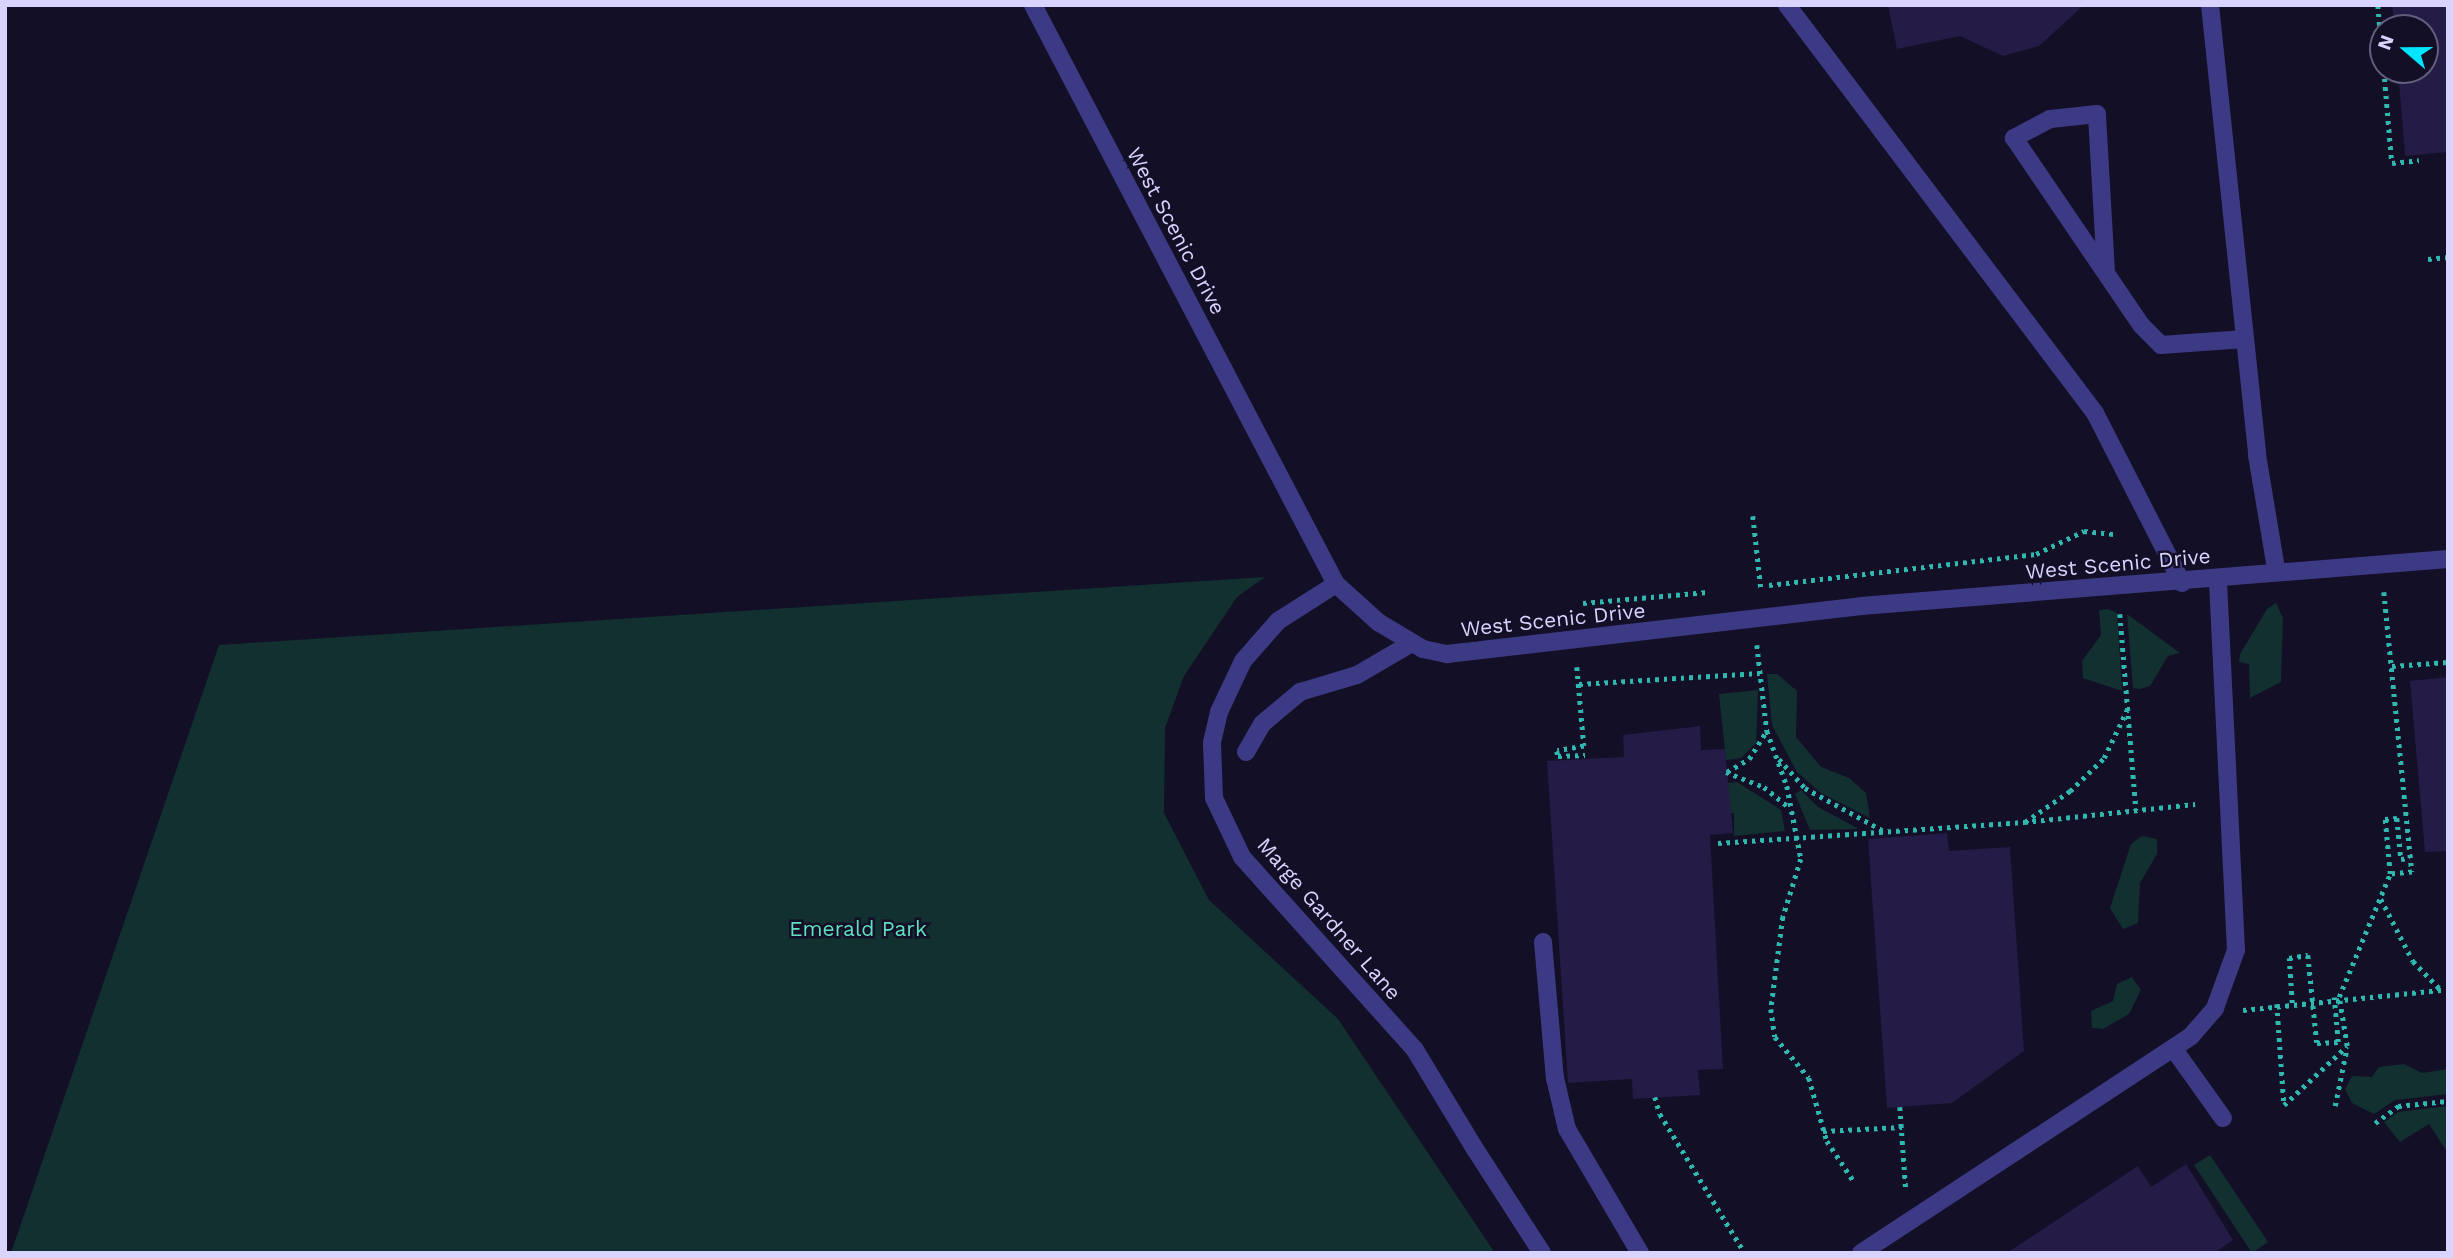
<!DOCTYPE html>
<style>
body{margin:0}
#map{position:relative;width:2453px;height:1258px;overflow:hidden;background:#130f26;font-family:"Work Sans",sans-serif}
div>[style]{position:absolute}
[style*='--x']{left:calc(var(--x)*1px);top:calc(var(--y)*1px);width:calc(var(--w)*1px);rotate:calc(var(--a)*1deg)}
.green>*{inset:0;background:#12302f}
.building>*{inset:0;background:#241b47}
.path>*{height:4.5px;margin-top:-2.25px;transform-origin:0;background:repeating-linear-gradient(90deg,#2fb8b0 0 3.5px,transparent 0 8.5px)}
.lane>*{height:18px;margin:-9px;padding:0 9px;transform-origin:9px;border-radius:9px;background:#3d3a85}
.street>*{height:18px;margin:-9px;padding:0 9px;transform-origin:9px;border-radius:9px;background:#3d3a85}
span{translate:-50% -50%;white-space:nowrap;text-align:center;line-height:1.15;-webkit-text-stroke:5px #130f26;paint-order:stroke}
.street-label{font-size:21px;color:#d9d4ff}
.park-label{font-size:21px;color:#5fe0c0}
.frame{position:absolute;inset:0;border:7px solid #d9d4ff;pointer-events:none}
.north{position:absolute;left:2369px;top:14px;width:70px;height:70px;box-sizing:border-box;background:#130f26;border:2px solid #625e7d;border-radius:50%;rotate:290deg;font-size:19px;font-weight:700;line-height:28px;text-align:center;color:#d9d4ff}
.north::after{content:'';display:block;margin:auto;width:24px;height:32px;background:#00e5ff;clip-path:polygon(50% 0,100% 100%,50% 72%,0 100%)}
</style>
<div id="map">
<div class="green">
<i style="clip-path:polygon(1265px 577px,1237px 597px,1184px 676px,1165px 728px,1164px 813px,1209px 900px,1338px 1019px,1495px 1253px,11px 1253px,219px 645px)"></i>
<i style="clip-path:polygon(2276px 603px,2283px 618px,2281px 682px,2250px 698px,2249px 664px,2239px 662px,2240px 654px,2267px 609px)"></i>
<i style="clip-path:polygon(2108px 609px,2117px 613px,2122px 691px,2083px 678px,2082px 661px,2101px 635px,2099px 610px)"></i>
<i style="clip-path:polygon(2127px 614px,2180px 653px,2168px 656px,2150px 686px,2140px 689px,2133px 688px)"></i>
<i style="clip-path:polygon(1767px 674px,1777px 674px,1797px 691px,1796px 737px,1821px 767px,1849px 778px,1866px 793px,1870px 818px,1821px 793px,1797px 772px,1772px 725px)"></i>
<i style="clip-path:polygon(1758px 690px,1756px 743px,1741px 758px,1726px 760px,1719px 694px)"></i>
<i style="clip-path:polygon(1737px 782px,1781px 810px,1785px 831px,1734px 836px,1734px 813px,1722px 814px,1720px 784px)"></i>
<i style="clip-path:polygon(1801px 790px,1818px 807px,1859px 829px,1810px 830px,1795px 794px)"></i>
<i style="clip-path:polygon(2142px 836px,2157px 839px,2157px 854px,2140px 883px,2138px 923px,2123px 929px,2110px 908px,2131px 844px)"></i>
<i style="clip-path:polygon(2132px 977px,2141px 990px,2129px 1014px,2103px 1029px,2092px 1028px,2091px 1011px,2113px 1001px,2117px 984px)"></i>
<i style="clip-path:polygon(2404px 1064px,2422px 1073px,2448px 1069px,2448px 1094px,2395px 1100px,2374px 1114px,2352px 1103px,2345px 1089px,2352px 1076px,2372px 1077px,2379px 1067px)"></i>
<i style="clip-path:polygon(2448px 1106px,2448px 1153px,2429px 1124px,2400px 1142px,2384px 1122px,2398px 1112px)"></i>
<i style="clip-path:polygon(2210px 1155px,2268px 1242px,2252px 1253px,2194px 1165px)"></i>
</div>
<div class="building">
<i style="clip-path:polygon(1888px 5px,2084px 5px,2039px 46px,2003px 56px,1960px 36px,1897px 49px)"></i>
<i style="clip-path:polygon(2392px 5px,2448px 5px,2448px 152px,2405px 156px,2398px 70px,2425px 70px,2425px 28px,2394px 28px)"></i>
<i style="clip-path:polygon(2448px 677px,2448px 851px,2425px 852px,2410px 681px)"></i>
<i style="clip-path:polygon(1700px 726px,1701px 750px,1725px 749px,1733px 833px,1710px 835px,1723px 1069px,1698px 1070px,1700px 1095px,1633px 1099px,1632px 1079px,1568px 1083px,1547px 761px,1624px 757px,1623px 735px)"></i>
<i style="clip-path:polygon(1947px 833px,1949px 851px,2010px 847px,2024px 1051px,1952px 1103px,1887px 1108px,1868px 839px)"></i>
<i style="clip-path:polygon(2186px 1164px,2233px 1240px,2214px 1253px,2007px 1253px,2138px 1166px,2151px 1187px)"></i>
</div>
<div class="path">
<i style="--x:2378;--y:5;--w:57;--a:85"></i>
<i style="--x:2384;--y:70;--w:93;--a:85.1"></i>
<i style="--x:2392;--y:163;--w:27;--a:-6"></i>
<i style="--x:2428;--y:259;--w:20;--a:-6"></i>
<i style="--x:1753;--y:516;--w:73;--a:83.7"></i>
<i style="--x:1769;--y:585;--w:269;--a:-6.6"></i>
<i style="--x:2036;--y:554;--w:53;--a:-25.6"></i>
<i style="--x:2084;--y:531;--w:30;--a:6"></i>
<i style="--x:2384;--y:592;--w:281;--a:84.3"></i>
<i style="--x:2412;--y:872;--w:22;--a:175"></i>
<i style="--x:1583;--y:603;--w:125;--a:-5"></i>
<i style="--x:2120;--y:614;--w:197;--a:85.3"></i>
<i style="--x:1757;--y:645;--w:87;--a:83.4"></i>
<i style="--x:1767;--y:731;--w:59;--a:70"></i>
<i style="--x:1787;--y:786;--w:74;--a:79.1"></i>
<i style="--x:1801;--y:859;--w:61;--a:107.2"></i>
<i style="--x:1783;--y:917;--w:93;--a:97.4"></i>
<i style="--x:1771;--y:1009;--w:28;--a:82"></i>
<i style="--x:1775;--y:1037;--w:53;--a:50.3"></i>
<i style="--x:1809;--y:1078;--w:66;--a:74.1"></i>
<i style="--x:1827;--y:1141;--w:47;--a:56.3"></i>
<i style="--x:2392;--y:666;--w:56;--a:-4.1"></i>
<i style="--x:1577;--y:667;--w:79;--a:84.9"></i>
<i style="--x:1584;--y:746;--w:27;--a:170"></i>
<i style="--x:1557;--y:751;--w:5;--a:79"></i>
<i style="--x:1558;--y:756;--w:27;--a:-2"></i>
<i style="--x:1579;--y:684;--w:181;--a:-3.5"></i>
<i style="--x:1779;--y:759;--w:39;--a:48"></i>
<i style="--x:1805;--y:788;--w:88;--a:28.6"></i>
<i style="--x:1726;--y:772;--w:41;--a:21.5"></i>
<i style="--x:1764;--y:787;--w:32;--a:39"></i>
<i style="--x:1727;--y:772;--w:26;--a:-31"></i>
<i style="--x:1749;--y:759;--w:32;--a:-58"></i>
<i style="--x:2025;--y:822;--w:55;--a:-34.6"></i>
<i style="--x:2070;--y:791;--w:47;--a:-44.1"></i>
<i style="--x:2104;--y:758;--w:53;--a:-64.4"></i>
<i style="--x:1718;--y:843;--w:307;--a:-3.9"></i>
<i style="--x:2024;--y:822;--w:172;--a:-6"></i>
<i style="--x:2381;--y:899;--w:70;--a:62.7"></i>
<i style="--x:2413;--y:961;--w:39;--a:46"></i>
<i style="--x:2292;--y:1003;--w:45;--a:-93.8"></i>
<i style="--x:2289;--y:958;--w:19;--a:-9"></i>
<i style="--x:2308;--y:955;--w:88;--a:84.2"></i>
<i style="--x:2317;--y:1043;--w:21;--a:-3"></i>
<i style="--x:2338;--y:1042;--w:45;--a:-95.1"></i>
<i style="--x:2277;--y:1004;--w:100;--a:86"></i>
<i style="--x:2243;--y:1010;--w:206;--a:-5.8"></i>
<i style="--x:1655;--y:1097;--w:18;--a:74"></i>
<i style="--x:1660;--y:1114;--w:159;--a:58.6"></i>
<i style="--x:2284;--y:1105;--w:86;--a:-43.1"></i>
<i style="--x:2347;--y:1046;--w:50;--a:-99.3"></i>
<i style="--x:2339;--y:997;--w:133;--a:-67.5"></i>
<i style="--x:2390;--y:874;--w:55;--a:-95.2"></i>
<i style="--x:2385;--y:819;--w:12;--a:-5"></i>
<i style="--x:2397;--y:818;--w:41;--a:84.4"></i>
<i style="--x:2401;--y:859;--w:9;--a:-6"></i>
<i style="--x:2335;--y:1106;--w:60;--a:-78.5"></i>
<i style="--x:1900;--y:1107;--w:84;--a:85.9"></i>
<i style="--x:2375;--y:1123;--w:29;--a:-36"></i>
<i style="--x:2398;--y:1106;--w:50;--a:-5.7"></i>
<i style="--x:1823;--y:1131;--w:79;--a:-2.9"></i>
</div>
<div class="lane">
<i style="--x:1787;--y:5;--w:511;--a:52.95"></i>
<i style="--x:2095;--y:413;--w:191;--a:62.9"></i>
<i style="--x:2210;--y:5;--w:452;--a:84"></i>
<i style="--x:2257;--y:455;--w:116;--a:80.5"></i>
<i style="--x:2106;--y:272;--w:158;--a:-93.3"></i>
<i style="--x:2097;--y:114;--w:47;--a:173.9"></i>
<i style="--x:2050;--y:119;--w:41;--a:152.2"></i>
<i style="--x:2014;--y:138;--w:227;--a:55.8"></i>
<i style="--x:2142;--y:326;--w:27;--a:45"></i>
<i style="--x:2161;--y:345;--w:84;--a:-4.1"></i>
<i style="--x:1246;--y:752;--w:32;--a:-60"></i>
<i style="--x:1262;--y:724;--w:50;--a:-40.1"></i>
<i style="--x:1300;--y:692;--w:59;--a:-16.6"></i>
<i style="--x:1357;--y:675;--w:64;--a:-30.2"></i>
<i style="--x:1543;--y:942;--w:137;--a:85"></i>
<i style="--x:1555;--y:1078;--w:52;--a:76.8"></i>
<i style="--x:1567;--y:1129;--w:144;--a:59.5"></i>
<i style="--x:2173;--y:1048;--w:86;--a:54.5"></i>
<i style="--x:1475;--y:1149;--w:124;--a:57.2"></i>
<i style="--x:1861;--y:1253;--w:395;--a:-33.3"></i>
<i style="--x:2191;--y:1036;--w:37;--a:-49"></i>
<i style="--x:2215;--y:1008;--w:62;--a:-70.1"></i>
<i style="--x:2236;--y:950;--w:371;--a:-92.8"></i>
</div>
<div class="street">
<i style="--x:1033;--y:5;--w:653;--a:62.38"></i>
<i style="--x:1336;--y:584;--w:57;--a:42.1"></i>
<i style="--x:1378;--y:622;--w:52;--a:31"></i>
<i style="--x:1423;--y:649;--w:25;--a:12"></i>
<i style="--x:1447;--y:654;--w:417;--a:-6.6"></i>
<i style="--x:1861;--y:606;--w:589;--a:-4.58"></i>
<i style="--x:1336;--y:584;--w:69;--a:147.5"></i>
<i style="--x:1278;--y:621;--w:53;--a:131.2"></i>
<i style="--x:1243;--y:661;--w:56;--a:115.2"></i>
<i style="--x:1219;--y:712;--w:32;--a:103"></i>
<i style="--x:1212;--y:743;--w:55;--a:87.9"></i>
<i style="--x:1214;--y:798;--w:65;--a:64.6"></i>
<i style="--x:1242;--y:857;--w:259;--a:48.1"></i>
<i style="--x:1415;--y:1050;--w:116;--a:58.8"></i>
</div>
<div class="street-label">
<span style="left:1176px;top:231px;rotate:62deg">West Scenic Drive</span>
<span style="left:2118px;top:564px;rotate:-5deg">West Scenic Drive</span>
<span style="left:1553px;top:620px;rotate:-6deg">West Scenic Drive</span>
<span style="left:1329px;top:919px;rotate:49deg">Marge Gardner Lane</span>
</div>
<div class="park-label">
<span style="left:858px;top:929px">Emerald Park</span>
</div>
<div class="frame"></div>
<div class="north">N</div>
</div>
